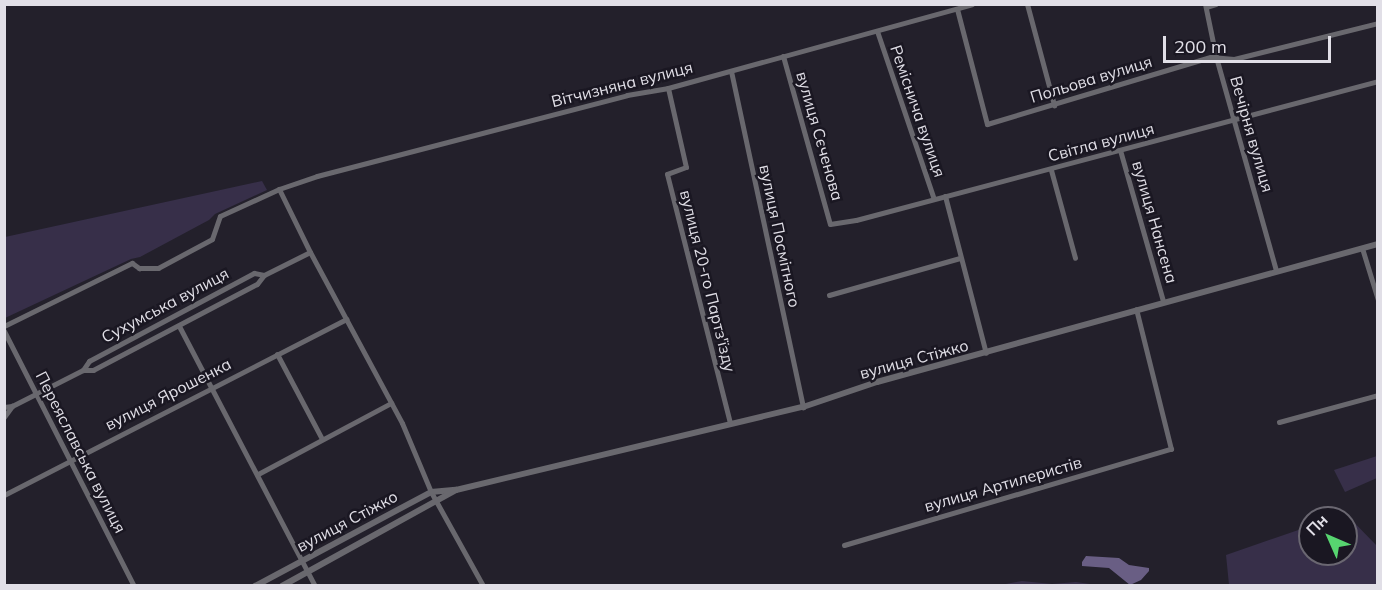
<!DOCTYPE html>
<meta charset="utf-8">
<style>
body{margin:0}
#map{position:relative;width:1382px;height:590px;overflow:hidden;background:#23202b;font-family:Mulish,sans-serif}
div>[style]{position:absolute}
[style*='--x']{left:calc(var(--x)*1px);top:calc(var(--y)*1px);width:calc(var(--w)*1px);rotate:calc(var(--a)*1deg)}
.green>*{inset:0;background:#372f49}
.water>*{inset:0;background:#695e84}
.minor>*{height:5px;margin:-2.5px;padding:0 2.5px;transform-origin:2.5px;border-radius:2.5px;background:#69686e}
.tertiary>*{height:6px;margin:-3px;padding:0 3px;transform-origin:3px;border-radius:3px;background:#69686e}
span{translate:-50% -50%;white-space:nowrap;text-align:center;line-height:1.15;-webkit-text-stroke:5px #1a1722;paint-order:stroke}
.street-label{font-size:16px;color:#e1dfe7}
.frame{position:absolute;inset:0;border:6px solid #e1dfe7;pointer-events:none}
.north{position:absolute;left:1298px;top:506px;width:60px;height:60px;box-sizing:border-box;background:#1a1722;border:2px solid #6a6771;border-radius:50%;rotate:315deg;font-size:16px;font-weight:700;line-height:24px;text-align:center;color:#e1dfe7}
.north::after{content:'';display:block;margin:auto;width:21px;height:27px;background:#57d570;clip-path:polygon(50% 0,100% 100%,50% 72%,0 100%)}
.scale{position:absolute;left:1163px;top:36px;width:168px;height:27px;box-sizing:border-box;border:3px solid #e1dfe7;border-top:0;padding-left:8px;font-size:18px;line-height:21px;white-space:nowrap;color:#e1dfe7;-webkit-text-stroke:4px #1a1722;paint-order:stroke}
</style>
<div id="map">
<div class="green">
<i style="clip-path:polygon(262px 181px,267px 190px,215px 214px,209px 220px,140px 257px,131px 259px,5px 318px,5px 237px)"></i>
<i style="clip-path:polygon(1377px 456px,1377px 478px,1345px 492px,1334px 470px)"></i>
<i style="clip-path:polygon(1343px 511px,1377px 546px,1377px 585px,1229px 585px,1226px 555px,1310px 526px,1310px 554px,1346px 554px,1346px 518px,1328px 518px)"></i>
<i style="clip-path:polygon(1022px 581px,1052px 584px,1076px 582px,1097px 585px,1000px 585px)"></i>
</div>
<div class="water">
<i style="clip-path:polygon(1086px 556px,1119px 558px,1129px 565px,1149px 568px,1149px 571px,1141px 580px,1130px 585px,1109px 568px,1082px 566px,1082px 562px)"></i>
</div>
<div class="minor">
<i style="--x:1027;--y:4;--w:105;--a:75"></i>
<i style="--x:1205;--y:4;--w:54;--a:78.3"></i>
<i style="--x:1216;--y:57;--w:222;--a:74.3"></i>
<i style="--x:1206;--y:7;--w:10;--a:-17"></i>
<i style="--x:957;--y:9;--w:119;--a:75.4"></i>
<i style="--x:987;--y:124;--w:234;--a:-16.7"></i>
<i style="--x:1211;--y:57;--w:23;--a:5"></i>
<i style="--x:1234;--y:59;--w:148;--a:-14"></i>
<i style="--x:877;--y:31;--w:177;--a:71.3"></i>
<i style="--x:783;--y:56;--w:174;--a:74.4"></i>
<i style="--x:830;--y:224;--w:26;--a:-9"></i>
<i style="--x:856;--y:220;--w:540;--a:-14.91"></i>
<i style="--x:731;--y:71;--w:344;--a:77.9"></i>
<i style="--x:668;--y:88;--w:81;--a:77.2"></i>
<i style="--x:686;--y:167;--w:20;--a:160"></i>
<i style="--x:667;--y:174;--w:257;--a:75.8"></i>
<i style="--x:1120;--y:150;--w:157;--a:74.1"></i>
<i style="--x:1051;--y:170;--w:91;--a:74.7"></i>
<i style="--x:279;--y:189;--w:70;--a:63.8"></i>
<i style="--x:310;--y:252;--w:194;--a:61.7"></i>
<i style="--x:402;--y:423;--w:75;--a:67.2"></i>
<i style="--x:431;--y:492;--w:107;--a:61"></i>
<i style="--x:945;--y:196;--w:162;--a:75.4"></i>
<i style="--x:1362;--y:248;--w:54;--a:72.9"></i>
<i style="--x:829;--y:295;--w:136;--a:-15.8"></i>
<i style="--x:4;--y:326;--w:143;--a:-26.2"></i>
<i style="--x:132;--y:263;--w:9;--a:36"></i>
<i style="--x:139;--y:268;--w:19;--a:0"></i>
<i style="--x:158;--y:268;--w:61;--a:-28.2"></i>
<i style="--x:212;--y:239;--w:24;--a:-71"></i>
<i style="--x:220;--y:216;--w:65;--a:-24.6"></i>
<i style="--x:279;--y:189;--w:40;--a:-18.9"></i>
<i style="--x:317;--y:176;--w:320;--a:-14.6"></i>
<i style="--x:627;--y:95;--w:42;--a:-9.7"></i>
<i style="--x:668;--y:88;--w:315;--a:-15.4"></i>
<i style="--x:179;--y:326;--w:293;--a:62.4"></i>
<i style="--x:4;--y:331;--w:286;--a:63"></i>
<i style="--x:277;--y:354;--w:96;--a:62.1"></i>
<i style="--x:83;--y:370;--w:11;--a:-56"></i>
<i style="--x:89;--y:361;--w:187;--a:-28.1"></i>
<i style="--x:254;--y:273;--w:10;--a:11"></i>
<i style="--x:4;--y:407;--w:8;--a:-7"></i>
<i style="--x:12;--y:406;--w:80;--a:-26.9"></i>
<i style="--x:83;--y:370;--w:10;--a:0"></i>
<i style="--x:93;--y:370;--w:185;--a:-27.7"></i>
<i style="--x:257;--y:284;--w:11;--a:-52"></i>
<i style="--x:264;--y:275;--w:51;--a:-26.6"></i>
<i style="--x:4;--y:417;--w:14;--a:-54"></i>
<i style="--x:1279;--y:422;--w:103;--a:-15.3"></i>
<i style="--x:258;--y:474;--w:151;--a:-28.1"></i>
<i style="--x:4;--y:495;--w:385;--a:-27.2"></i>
<i style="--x:844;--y:545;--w:341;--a:-16.4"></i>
<i style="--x:1171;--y:449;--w:144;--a:-104"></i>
</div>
<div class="tertiary">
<i style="--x:255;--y:586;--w:200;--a:-28.1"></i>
<i style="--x:431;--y:492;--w:25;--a:-5"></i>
<i style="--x:456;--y:490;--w:357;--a:-13.5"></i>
<i style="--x:803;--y:407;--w:78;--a:-18.7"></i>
<i style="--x:877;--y:382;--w:520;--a:-15.4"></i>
<i style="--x:282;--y:586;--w:199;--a:-28.9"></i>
</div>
<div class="street-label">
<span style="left:1091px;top:79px;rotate:-17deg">Польова вулиця</span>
<span style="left:622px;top:84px;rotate:-14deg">Вітчизняна вулиця</span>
<span style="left:918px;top:111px;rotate:71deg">Реміснича вулиця</span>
<span style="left:1252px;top:134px;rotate:74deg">Вечірня вулиця</span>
<span style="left:820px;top:136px;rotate:74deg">вулиця Сєченова</span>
<span style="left:1101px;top:142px;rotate:-15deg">Світла вулиця</span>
<span style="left:1155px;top:222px;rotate:74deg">вулиця Нансена</span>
<span style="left:780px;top:236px;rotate:78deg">вулиця Посмітного</span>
<span style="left:708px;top:281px;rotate:76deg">вулиця 20-го Партз'їзду</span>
<span style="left:165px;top:305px;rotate:-28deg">Сухумська вулиця</span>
<span style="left:914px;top:359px;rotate:-15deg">вулиця Стіжко</span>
<span style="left:168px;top:394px;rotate:-27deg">вулиця Ярошенка</span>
<span style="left:81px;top:452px;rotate:63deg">Переяславська вулиця</span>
<span style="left:1003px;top:484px;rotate:-16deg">вулиця Артилеристів</span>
<span style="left:347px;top:521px;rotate:-28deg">вулиця Стіжко</span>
</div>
<div class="frame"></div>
<div class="north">Пн</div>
<div class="scale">200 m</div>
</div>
